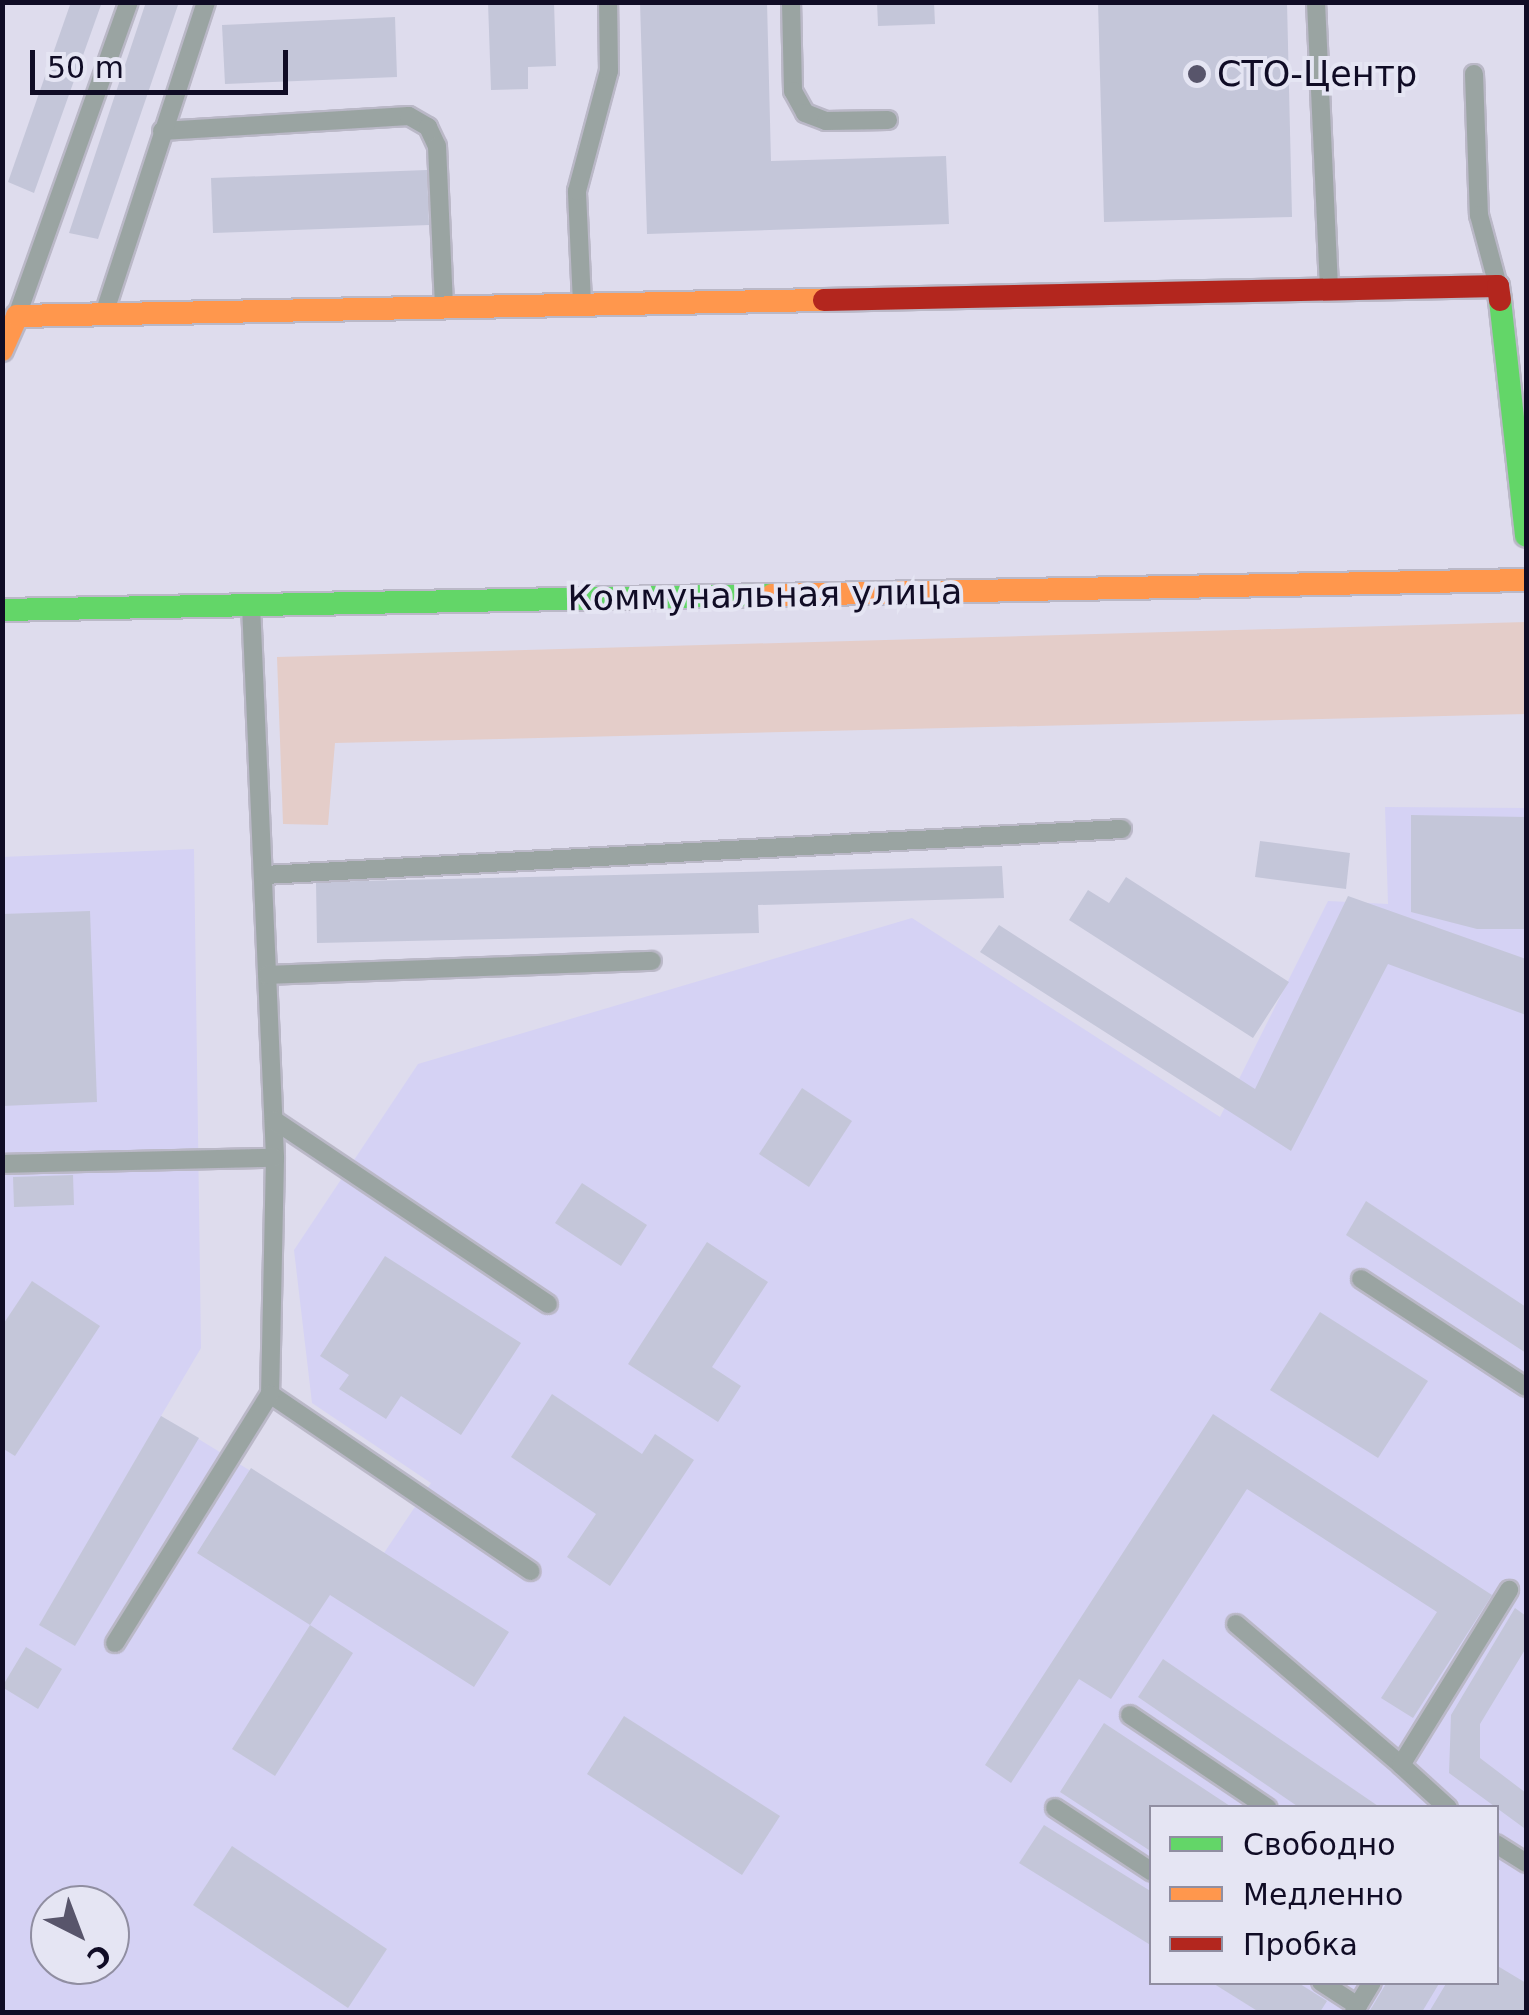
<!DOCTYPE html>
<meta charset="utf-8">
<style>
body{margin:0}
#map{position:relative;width:1529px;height:2015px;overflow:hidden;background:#dedced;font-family:"DejaVu Sans",sans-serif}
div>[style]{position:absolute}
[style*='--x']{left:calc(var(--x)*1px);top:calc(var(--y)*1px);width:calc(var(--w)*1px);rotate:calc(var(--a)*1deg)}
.built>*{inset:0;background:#d5d2f4}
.green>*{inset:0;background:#e4cdc9}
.building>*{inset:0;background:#c4c6d9}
.roads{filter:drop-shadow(2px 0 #bab8c7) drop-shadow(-2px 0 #bab8c7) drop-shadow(0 2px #bab8c7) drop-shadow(0 -2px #bab8c7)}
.lane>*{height:18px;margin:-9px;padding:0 9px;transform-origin:9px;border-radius:9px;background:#9aa4a2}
.fast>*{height:22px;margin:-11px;padding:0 11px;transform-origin:11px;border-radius:11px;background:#63d668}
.slow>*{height:22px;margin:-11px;padding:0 11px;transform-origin:11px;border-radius:11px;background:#ff974d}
.jam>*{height:22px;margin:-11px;padding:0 11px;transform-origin:11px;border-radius:11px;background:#b3261e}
.dots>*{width:28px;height:28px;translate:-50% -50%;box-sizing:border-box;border:5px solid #e5e5f3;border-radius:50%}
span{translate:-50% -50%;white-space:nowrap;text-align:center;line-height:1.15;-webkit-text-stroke:8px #e5e5f3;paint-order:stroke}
.poi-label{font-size:35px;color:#100c25}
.left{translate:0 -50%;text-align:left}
.street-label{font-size:35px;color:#100c25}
.frame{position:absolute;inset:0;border:5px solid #100c25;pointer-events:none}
.legend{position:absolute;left:1149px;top:1805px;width:350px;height:180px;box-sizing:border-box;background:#e5e5f3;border:2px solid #908ea1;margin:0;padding:12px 18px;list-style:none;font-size:30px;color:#100c25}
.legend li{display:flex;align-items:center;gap:20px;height:50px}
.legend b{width:50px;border:2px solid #908ea1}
.north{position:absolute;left:30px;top:1885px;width:100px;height:100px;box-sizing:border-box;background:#e5e5f3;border:2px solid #908ea1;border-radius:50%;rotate:138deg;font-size:28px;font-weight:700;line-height:40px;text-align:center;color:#100c25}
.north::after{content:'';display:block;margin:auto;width:35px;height:45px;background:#58556b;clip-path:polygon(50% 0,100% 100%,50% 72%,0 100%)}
.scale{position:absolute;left:30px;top:50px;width:258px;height:45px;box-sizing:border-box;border:5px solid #100c25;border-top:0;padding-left:12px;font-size:30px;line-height:35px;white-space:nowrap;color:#100c25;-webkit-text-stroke:8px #e5e5f3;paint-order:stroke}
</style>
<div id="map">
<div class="built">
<i style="clip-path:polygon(evenodd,1385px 807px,1526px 808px,1526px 2012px,3px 2012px,2px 857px,194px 849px,201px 1348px,161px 1416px,384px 1553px,431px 1483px,312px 1403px,294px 1250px,418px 1064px,912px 918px,1220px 1117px,1328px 901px,1388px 904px,1385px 807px,1152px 1808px,1496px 1808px,1496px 1982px,1152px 1982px,1152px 1808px,1385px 807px,50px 1905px,110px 1905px,110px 1965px,50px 1965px,50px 1905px)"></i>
</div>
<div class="green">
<i style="clip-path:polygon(1526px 622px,1526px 714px,335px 743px,328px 825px,283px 824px,277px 657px)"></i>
</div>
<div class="building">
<i style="clip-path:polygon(71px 2px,102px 2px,34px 193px,8px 182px)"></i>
<i style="clip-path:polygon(146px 2px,179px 2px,98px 239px,69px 233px)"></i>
<i style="clip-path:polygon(488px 2px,554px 2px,556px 66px,528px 67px,528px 89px,491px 90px)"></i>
<i style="clip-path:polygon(640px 2px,767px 2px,771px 161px,946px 156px,949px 224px,647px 234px)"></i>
<i style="clip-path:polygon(877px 2px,934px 2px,935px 24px,878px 26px)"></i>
<i style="clip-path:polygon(1098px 2px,1287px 2px,1292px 217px,1104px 222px)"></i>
<i style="clip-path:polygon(395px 17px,397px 77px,225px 84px,222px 25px)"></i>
<i style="clip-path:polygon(427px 170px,429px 225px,213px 233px,211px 178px)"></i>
<i style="clip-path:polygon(1411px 815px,1526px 817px,1526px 929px,1477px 929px,1411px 912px)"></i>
<i style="clip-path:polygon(1260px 841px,1350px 853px,1346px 889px,1255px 877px)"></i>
<i style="clip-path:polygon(1002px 866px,1004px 898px,758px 905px,759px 933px,317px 943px,316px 882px)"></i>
<i style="clip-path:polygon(1126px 877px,1289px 982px,1253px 1038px,1069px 920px,1088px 890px,1109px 903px)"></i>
<i style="clip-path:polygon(1348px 896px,1526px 959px,1526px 1015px,1388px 964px,1291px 1151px,980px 952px,999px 925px,1255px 1089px)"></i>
<i style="clip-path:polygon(90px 911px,97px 1102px,2px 1106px,2px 914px)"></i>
<i style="clip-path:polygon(802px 1088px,852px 1121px,809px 1187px,759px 1154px)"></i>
<i style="clip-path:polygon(73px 1175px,74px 1205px,14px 1207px,13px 1177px)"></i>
<i style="clip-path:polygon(582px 1183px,647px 1225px,621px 1266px,555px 1223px)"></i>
<i style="clip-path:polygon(1366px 1201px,1526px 1307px,1526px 1353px,1346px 1235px)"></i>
<i style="clip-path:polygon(707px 1242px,768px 1282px,712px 1367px,741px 1386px,718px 1422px,628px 1364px)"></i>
<i style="clip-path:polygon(385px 1256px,521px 1343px,461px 1435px,401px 1396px,386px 1419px,339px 1389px,349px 1375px,320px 1356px)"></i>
<i style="clip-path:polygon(32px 1281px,100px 1326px,15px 1456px,2px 1448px,2px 1326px)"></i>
<i style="clip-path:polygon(1320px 1312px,1428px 1381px,1378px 1458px,1270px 1390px)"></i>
<i style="clip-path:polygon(552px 1394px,642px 1454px,655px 1434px,694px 1460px,610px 1586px,567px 1557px,596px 1514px,511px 1457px)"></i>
<i style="clip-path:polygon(1213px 1414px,1492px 1595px,1413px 1718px,1381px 1698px,1437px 1612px,1247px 1489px,1111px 1699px,1079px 1679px,1011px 1783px,985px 1765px)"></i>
<i style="clip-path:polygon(161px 1416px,199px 1438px,75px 1646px,39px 1625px)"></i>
<i style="clip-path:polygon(251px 1468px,509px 1632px,474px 1687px,330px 1595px,310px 1625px,197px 1553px)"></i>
<i style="clip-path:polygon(1515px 1608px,1526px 1616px,1526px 1648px,1480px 1724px,1480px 1758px,1526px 1793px,1524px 1828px,1449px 1773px,1451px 1715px)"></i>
<i style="clip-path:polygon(310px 1625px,353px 1653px,275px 1776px,232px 1749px)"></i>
<i style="clip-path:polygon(26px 1647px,62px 1669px,38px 1709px,2px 1687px)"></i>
<i style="clip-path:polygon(1163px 1659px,1381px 1808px,1300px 1808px,1138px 1697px)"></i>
<i style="clip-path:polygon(624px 1716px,780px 1816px,742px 1875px,587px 1774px)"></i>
<i style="clip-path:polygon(1104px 1723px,1233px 1808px,1152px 1808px,1152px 1852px,1060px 1792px)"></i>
<i style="clip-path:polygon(1044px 1825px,1152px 1892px,1152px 1946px,1019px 1863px)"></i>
<i style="clip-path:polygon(232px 1846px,387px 1949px,348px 2008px,193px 1905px)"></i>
<i style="clip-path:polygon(1496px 1965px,1526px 1983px,1526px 2012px,1429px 2012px,1447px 1982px,1496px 1982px)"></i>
<i style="clip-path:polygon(1211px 1982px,1297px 1982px,1327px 2001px,1320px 2012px,1259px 2012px)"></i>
<i style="clip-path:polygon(1387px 1982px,1440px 1982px,1422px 2012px,1369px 2012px)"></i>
</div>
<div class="roads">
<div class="lane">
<i style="--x:791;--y:2;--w:89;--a:88.7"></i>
<i style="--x:793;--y:91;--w:25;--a:61"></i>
<i style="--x:805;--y:113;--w:22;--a:21"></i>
<i style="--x:826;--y:121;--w:62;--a:-0.9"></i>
<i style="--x:1316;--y:2;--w:287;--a:87.4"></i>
<i style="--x:1474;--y:74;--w:141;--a:88"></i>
<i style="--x:1479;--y:215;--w:73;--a:75"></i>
<i style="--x:162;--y:131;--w:247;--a:-3.5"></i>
<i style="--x:409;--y:116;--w:22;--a:30"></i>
<i style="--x:428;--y:127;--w:21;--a:65"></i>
<i style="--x:437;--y:146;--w:161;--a:87.5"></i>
<i style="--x:582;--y:303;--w:112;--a:-92.6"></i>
<i style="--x:577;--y:191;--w:124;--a:-75.1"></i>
<i style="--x:609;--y:71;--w:69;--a:-90.8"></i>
<i style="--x:105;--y:311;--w:325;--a:-71.9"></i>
<i style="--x:18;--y:313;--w:330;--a:-70.4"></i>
<i style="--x:251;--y:605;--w:554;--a:87.51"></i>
<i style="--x:275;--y:1158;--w:236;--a:91.2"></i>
<i style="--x:270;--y:1394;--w:315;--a:34.2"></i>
<i style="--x:264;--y:875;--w:859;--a:-3.07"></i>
<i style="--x:267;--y:975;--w:385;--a:-2.1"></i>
<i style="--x:274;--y:1120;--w:330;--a:33.9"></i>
<i style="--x:2;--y:1164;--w:273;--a:-1.3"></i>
<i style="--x:1361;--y:1279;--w:197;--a:33.2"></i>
<i style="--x:1236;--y:1624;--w:217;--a:40.5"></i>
<i style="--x:115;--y:1643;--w:293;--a:-58.1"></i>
<i style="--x:1130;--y:1715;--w:166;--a:34"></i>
<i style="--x:1055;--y:1808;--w:116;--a:33.4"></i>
<i style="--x:1448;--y:1808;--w:64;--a:-137.5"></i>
<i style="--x:1401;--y:1765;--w:206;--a:-58.3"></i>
<i style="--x:1496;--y:1844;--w:36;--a:32"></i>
<i style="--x:1321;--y:1982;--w:44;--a:33"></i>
<i style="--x:1354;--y:2012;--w:35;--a:-59"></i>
</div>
<div class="fast">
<i style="--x:1500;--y:300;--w:237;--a:83.7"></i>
<i style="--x:2;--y:610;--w:770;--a:-1.12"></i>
</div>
<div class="slow">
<i style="--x:2;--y:350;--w:37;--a:-66"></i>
<i style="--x:17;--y:316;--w:807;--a:-1.14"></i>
<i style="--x:772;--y:595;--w:754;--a:-1.14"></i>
</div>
<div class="jam">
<i style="--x:824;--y:300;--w:674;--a:-1.19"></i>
<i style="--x:1498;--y:286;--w:14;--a:82"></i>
</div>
</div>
<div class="dots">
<i style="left:1197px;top:74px;background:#58556b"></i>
</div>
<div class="poi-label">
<span class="left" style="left:1217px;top:74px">СТО-Центр</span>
</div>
<div class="street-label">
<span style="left:765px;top:595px;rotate:-1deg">Коммунальная улица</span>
</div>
<div class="frame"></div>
<ul class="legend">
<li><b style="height:12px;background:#63d668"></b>Свободно</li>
<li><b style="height:12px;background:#ff974d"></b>Медленно</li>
<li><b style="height:12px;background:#b3261e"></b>Пробка</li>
</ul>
<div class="north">С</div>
<div class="scale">50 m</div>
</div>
